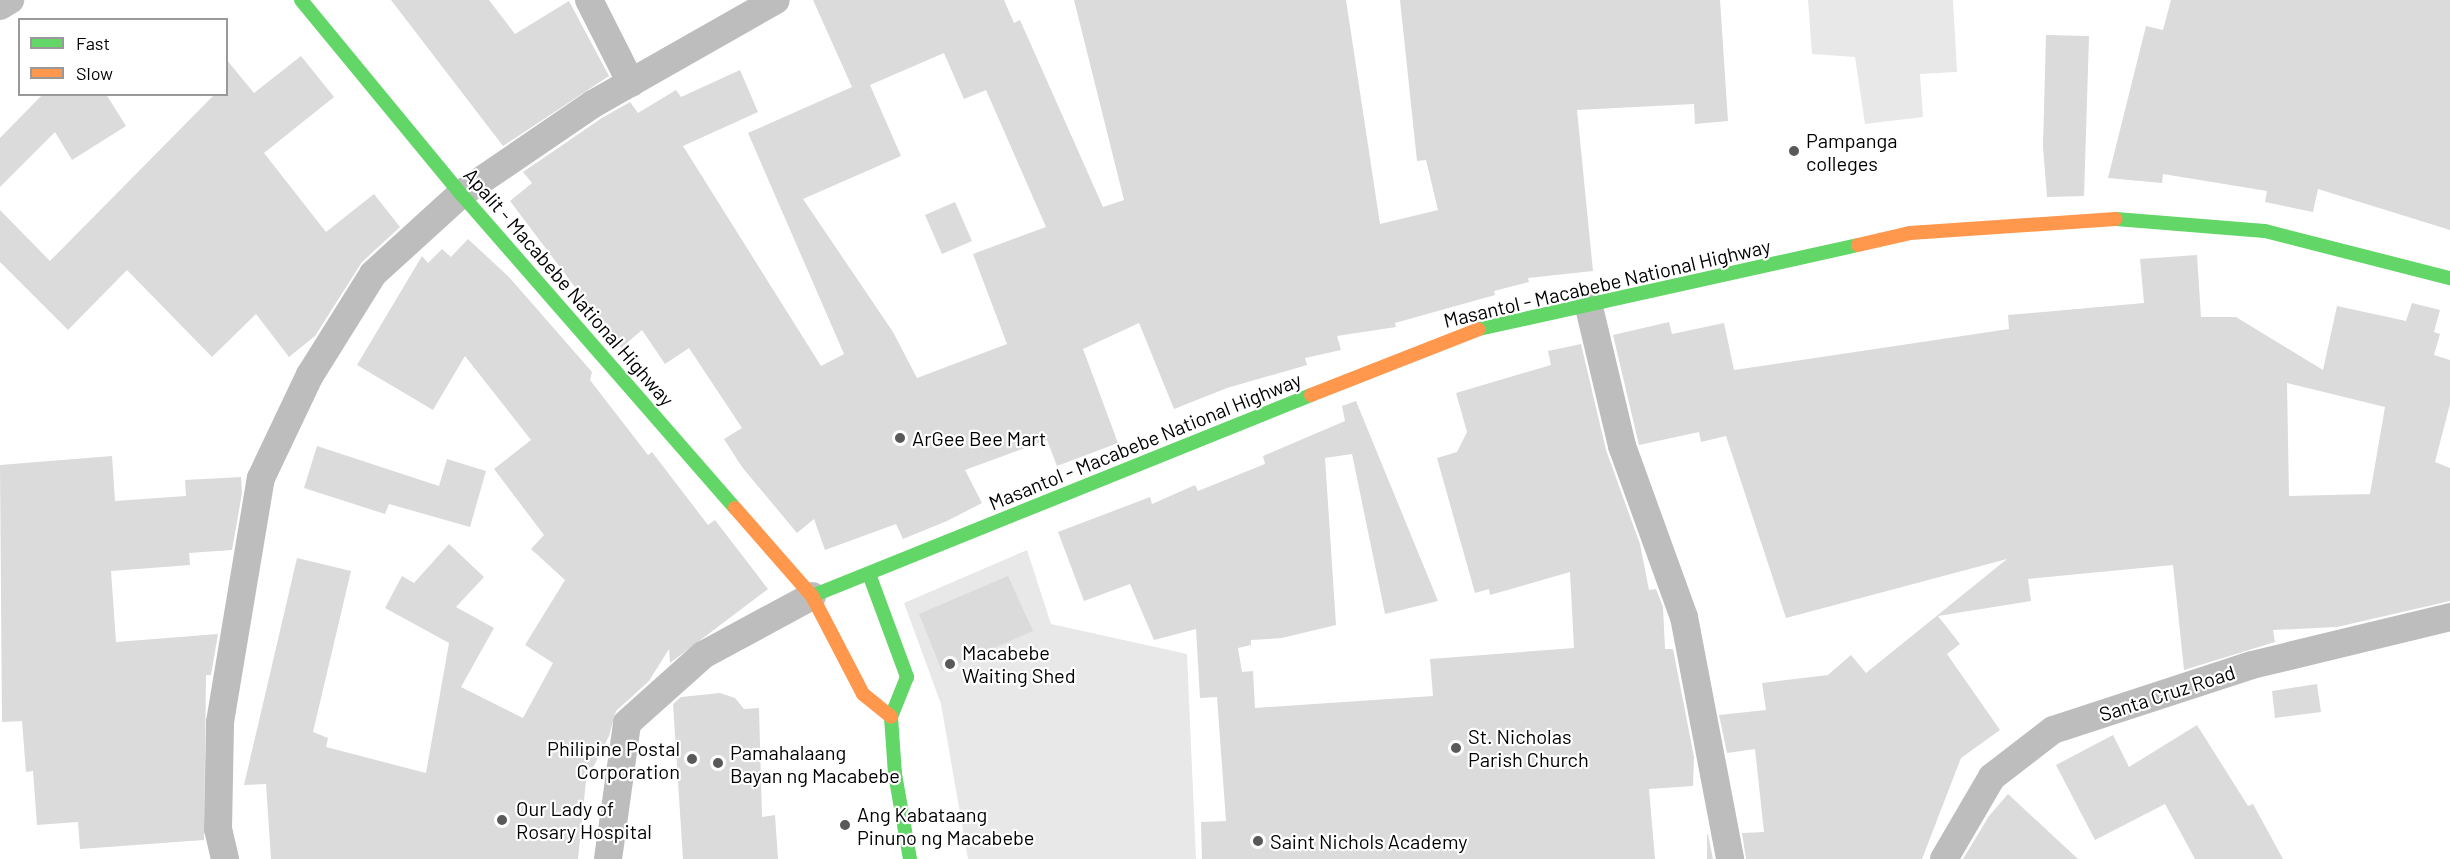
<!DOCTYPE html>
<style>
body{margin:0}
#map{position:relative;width:2450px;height:859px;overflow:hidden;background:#fff;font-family:Barlow,sans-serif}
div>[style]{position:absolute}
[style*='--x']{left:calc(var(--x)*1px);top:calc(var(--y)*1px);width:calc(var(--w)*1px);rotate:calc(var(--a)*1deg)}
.green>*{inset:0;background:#e8e8e8}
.building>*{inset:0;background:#dbdbdb}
.street>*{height:28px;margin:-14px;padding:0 14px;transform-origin:14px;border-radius:14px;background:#bdbdbd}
.fast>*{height:14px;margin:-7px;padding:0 7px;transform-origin:7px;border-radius:7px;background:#63d668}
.slow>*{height:14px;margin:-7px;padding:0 7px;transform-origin:7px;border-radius:7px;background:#ff974d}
.dots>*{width:16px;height:16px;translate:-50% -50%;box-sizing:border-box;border:3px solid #fff;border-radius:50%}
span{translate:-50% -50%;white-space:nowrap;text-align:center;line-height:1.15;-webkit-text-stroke:4.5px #fff;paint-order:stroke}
.poi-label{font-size:20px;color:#000}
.left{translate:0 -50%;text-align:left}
.right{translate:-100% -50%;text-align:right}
.street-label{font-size:20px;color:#000}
.legend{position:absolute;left:18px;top:18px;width:210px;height:78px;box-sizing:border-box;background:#fff;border:2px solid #999;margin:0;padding:8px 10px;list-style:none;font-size:18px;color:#000}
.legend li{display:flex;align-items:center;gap:12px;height:30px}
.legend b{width:30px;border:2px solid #999}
</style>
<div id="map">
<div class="green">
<i style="clip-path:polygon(1808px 0,1953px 0,1957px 72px,1920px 74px,1923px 117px,1865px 124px,1855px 57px,1812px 54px)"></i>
<i style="clip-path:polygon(1027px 550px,1051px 624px,1187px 654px,1196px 859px,968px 859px,941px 704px,904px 603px)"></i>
</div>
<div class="building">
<i style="clip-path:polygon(391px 0,489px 0,515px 34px,569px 1px,609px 76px,503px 146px)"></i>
<i style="clip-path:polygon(evenodd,813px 0,1004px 0,1014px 23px,1020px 20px,1103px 207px,1124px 200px,1074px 0,1346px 0,1380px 224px,1438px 210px,1426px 160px,1417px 161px,1400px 0,1720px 0,1728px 121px,1695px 124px,1694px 104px,1577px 110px,1593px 271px,1528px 278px,1529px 282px,1494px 291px,1495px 295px,1395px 323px,1396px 327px,1337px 336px,1341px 350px,1305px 358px,1307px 365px,1227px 388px,1174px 409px,1139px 323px,1083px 349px,1118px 443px,1057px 466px,1047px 440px,965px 470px,982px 503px,947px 521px,903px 539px,896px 524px,825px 550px,814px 519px,797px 533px,742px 467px,724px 439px,742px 428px,689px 348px,665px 364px,642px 330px,621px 348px,510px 201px,532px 183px,523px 172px,602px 118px,630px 102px,638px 113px,676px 90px,681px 97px,740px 70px,758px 112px,683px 146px,821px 366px,844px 354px,748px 133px,852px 87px,813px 0,944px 53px,964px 99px,986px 90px,1046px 227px,973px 254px,1007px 344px,917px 378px,893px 332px,803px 199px,901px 156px,870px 85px,944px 53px)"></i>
<i style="clip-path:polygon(2171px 0,2450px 0,2450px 230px,2318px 189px,2313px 212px,2265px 202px,2267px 191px,2163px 174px,2162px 183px,2108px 178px,2146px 26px,2163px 30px)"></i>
<i style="clip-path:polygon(2046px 35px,2089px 36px,2084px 196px,2047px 197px,2043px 147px)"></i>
<i style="clip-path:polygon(301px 56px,334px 97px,264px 153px,326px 232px,374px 194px,400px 227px,362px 262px,315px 336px,289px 357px,256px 314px,212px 357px,127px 270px,68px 330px,0 262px,0 210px,50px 261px,215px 94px,226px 94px,226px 59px,254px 93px)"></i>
<i style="clip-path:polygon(43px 94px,106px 94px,126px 126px,72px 160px,55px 132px,0 187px,0 138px)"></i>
<i style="clip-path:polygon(955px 202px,972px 241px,942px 254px,925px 215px)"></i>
<i style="clip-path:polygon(468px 239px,509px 277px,592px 372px,590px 380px,648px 455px,652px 452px,708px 525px,715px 520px,768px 589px,670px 663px,669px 649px,649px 681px,616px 711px,609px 736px,586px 781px,578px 859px,271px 859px,266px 784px,244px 785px,297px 558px,351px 571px,313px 732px,328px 738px,326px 747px,426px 773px,449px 643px,385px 608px,402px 576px,414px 583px,449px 544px,484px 577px,456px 607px,494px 628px,461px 687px,523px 718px,553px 663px,525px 645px,565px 580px,531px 549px,544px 535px,494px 469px,531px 440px,465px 356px,433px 410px,357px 365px,422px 256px,428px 263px,442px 249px,451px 257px)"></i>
<i style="clip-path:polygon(evenodd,2197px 255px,2201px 317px,2236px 317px,2323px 370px,2337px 306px,2406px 321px,2412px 303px,2440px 310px,2434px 332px,2440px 334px,2434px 355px,2450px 360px,2450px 404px,2435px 462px,2450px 468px,2450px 601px,2337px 627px,2273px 630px,2275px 642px,2184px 670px,2173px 565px,2028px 579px,2031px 601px,1938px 616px,1960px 644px,1947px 654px,2000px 730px,1961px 758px,1922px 859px,1746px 859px,1742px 833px,1764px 832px,1755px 749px,1727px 753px,1719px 715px,1766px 710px,1762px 683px,1828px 675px,1851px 655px,1866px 673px,2007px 559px,1786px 618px,1726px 436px,1701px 442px,1699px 432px,1639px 445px,1613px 335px,1669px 322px,1672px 334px,1724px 323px,1734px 370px,2009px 329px,2008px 315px,2144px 303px,2140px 259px,2197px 255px,2287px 383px,2385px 407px,2370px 494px,2289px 496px,2287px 383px)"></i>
<i style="clip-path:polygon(1581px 344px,1606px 450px,1640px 544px,1649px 590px,1656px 589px,1663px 607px,1665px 649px,1673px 649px,1694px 757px,1693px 786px,1649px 789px,1655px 859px,1202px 859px,1201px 822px,1226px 821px,1217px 697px,1200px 698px,1196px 629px,1154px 640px,1130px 584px,1084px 601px,1058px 532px,1150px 497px,1152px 504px,1195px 485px,1198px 491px,1265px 464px,1263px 456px,1345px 421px,1342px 406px,1356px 401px,1438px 601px,1385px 614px,1352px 454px,1325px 458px,1336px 625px,1282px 638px,1251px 640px,1251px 645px,1238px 648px,1242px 672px,1253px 671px,1255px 708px,1433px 696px,1430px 659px,1574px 648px,1570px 572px,1490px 595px,1489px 589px,1475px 593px,1437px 458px,1457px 452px,1467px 432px,1456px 393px,1551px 365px,1548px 351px)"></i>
<i style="clip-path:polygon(317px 446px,439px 486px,447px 459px,486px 471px,470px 527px,389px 504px,385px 514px,304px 488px)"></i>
<i style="clip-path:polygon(112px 456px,115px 501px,186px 496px,185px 480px,241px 477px,242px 493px,232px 550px,189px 553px,190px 565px,111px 571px,116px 642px,218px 634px,211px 675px,206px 675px,204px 840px,80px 849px,78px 822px,37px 825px,33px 771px,26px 772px,22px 721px,2px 722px,0 465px)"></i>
<i style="clip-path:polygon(1008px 576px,1033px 631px,942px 671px,919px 614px)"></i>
<i style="clip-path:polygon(2317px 684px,2321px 712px,2275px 718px,2272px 691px)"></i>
<i style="clip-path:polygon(720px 693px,735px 698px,744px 709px,759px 708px,762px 817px,775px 815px,778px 859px,683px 859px,673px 704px,681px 697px)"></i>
<i style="clip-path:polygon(2197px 725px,2248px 806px,2253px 804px,2283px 859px,2195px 859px,2165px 804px,2095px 840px,2056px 765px,2113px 735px,2129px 767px)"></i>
<i style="clip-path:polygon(2008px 794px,2078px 859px,1963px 859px,1989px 816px)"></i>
<i style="clip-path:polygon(1707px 834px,1708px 834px,1713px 859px,1707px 859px)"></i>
</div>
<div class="street">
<i style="--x:589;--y:0;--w:93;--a:63.2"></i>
<i style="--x:0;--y:6;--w:12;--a:-31"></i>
<i style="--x:1588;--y:303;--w:147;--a:76.6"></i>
<i style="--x:1622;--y:446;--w:182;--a:70.1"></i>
<i style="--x:1684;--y:617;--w:246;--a:79.2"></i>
<i style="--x:225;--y:859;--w:31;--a:-103"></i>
<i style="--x:218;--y:829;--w:107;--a:-88.9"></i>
<i style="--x:220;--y:722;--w:247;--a:-80.5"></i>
<i style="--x:261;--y:478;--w:114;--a:-64.6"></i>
<i style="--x:310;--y:375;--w:119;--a:-58"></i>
<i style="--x:373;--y:274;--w:119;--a:-42.3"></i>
<i style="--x:461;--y:194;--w:160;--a:-34.3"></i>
<i style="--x:593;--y:104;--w:210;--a:-29.6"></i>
<i style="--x:608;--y:859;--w:137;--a:-82"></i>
<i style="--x:627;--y:723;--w:102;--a:-41.8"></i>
<i style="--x:703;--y:655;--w:124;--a:-28.4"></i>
<i style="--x:1944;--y:859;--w:95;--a:-59.7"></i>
<i style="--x:1992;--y:777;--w:77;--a:-37.6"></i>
<i style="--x:2053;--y:730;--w:209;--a:-18.1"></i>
<i style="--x:2252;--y:665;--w:204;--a:-13.6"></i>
</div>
<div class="fast">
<i style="--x:301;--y:0;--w:251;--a:50.5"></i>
<i style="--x:461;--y:194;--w:417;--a:48.9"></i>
<i style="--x:2116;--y:219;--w:149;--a:4.6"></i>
<i style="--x:2265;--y:231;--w:191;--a:14.3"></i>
<i style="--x:1479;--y:329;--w:388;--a:-12.5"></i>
<i style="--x:869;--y:574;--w:110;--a:69.7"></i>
<i style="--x:907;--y:677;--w:43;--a:111.8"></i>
<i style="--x:891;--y:717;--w:57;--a:86"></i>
<i style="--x:895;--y:774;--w:86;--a:80"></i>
<i style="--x:812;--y:596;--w:538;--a:-21.94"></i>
</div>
<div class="slow">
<i style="--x:1858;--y:245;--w:53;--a:-13"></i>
<i style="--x:1910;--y:233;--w:206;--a:-3.9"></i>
<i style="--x:1311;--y:395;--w:180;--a:-21.4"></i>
<i style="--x:735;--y:508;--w:117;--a:48.8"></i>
<i style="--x:812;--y:596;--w:110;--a:62.5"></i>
<i style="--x:863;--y:694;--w:36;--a:39"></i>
</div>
<div class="dots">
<i style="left:1794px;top:151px;background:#595959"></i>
<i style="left:900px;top:438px;background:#595959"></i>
<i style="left:950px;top:664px;background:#595959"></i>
<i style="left:1456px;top:748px;background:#595959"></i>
<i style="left:692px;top:759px;background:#595959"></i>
<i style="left:718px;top:763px;background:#595959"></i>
<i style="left:502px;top:820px;background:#595959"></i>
<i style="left:845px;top:825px;background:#595959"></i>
<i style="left:1258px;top:841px;background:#595959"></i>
</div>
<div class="poi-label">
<span class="left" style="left:1806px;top:152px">Pampanga<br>colleges</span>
<span class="left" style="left:912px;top:438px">ArGee Bee Mart</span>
<span class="left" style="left:962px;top:664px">Macabebe<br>Waiting Shed</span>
<span class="left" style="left:1468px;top:748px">St. Nicholas<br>Parish Church</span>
<span class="right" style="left:680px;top:760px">Philipine Postal<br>Corporation</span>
<span class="left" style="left:730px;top:764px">Pamahalaang<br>Bayan ng Macabebe</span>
<span class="left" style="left:516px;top:820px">Our Lady of<br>Rosary Hospital</span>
<span class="left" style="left:857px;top:826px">Ang Kabataang<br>Pinuno ng Macabebe</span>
<span class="left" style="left:1270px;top:841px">Saint Nichols Academy</span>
</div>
<div class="street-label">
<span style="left:1607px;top:283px;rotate:-13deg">Masantol - Macabebe National Highway</span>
<span style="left:569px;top:287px;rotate:49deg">Apalit - Macabebe National Highway</span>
<span style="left:1145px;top:441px;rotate:-22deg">Masantol - Macabebe National Highway</span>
<span style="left:2167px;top:693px;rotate:-18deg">Santa Cruz Road</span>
</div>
<ul class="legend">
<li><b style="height:8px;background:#63d668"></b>Fast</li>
<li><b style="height:8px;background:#ff974d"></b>Slow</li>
</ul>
</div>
